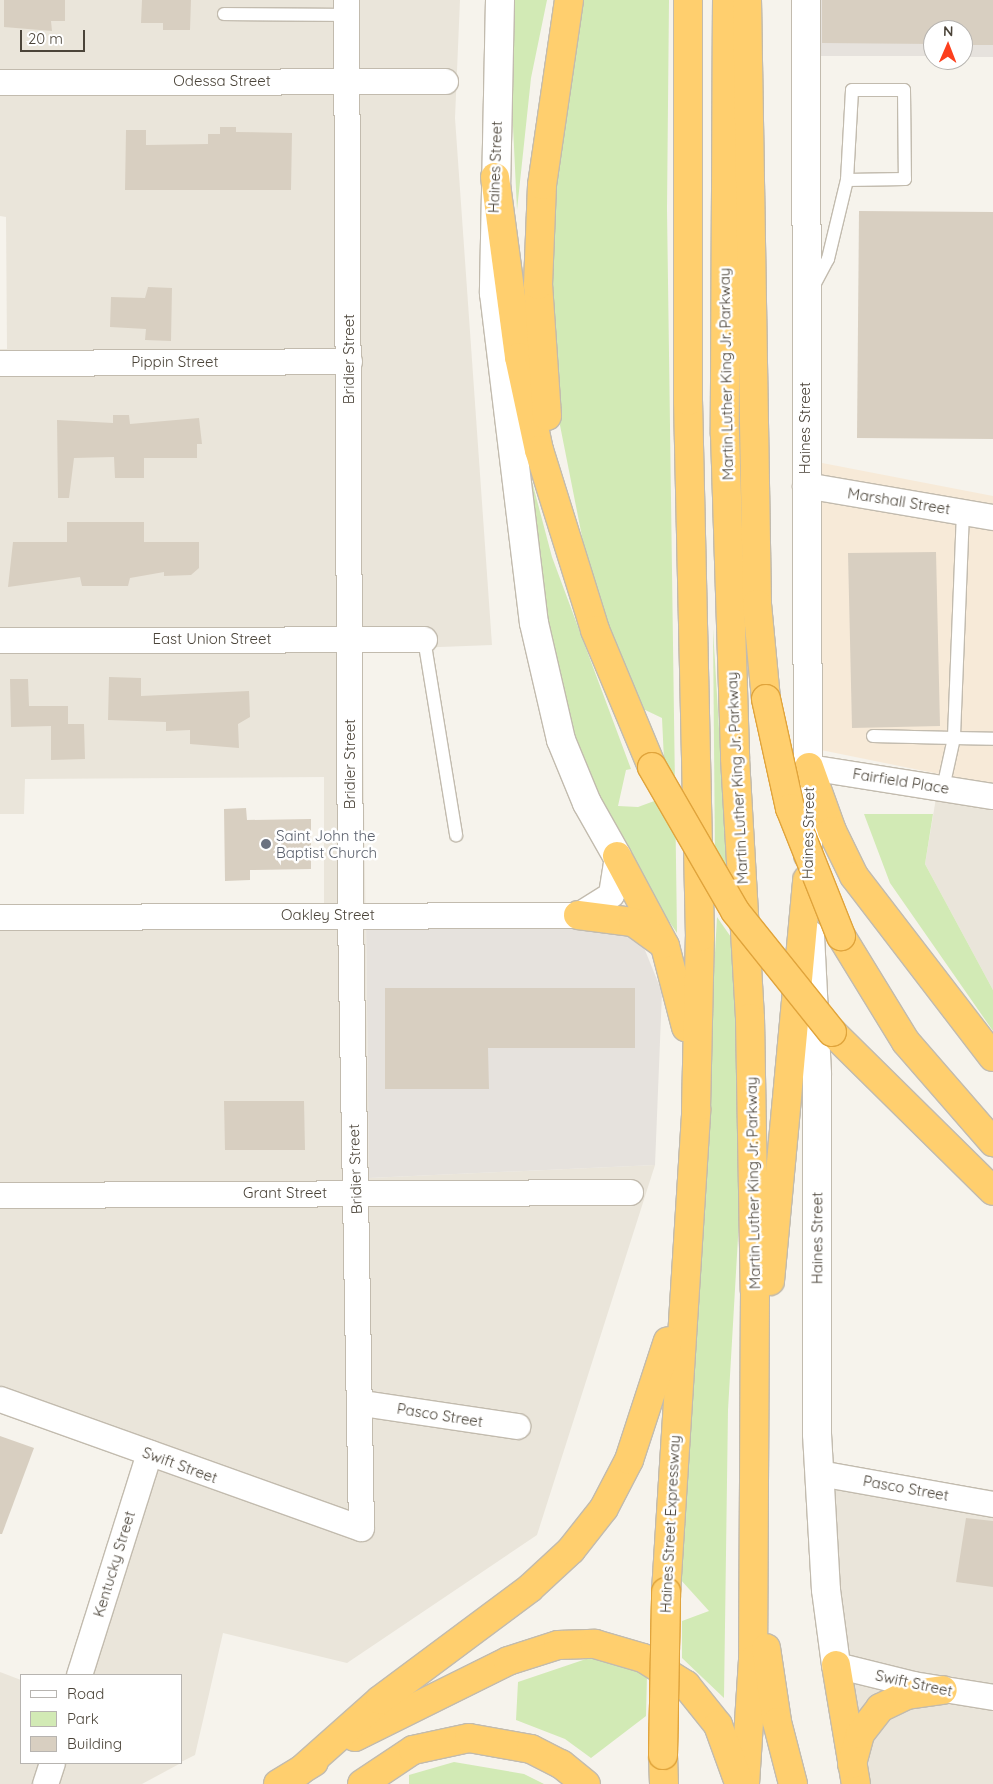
<!DOCTYPE html>
<style>
body{margin:0}
#map{position:relative;width:993px;height:1784px;overflow:hidden;background:#f6f3ec;font-family:Quicksand,sans-serif}
div>[style]{position:absolute}
[style*='--x']{left:calc(var(--x)*1px);top:calc(var(--y)*1px);width:calc(var(--w)*1px);rotate:calc(var(--a)*1deg)}
.residential>*{inset:0;background:#eae5da}
.commercial>*{inset:0;background:#f7ead8}
.industrial>*{inset:0;background:#e6e2dd}
.green>*{inset:0;background:#d2eab5}
.building>*{inset:0;background:#d8cfc1}
.roads{filter:drop-shadow(1px 0 #c2bbae) drop-shadow(-1px 0 #c2bbae) drop-shadow(0 1px #c2bbae) drop-shadow(0 -1px #c2bbae)}
.service>*{height:12px;margin:-6px;padding:0 6px;transform-origin:6px;border-radius:6px;background:#fff}
.minor>*{height:25px;margin:-12.5px;padding:0 12.5px;transform-origin:12.5px;border-radius:12.5px;background:#fff}
.tertiary>*{height:28px;margin:-14px;padding:0 14px;transform-origin:14px;border-radius:14px;background:#fff}
.motorway>*{height:28px;margin:-14px;padding:0 14px;transform-origin:14px;border-radius:14px;background:#ffcf6e}
.bridges{filter:drop-shadow(1px 0 #e0a43c) drop-shadow(-1px 0 #e0a43c) drop-shadow(0 1px #e0a43c) drop-shadow(0 -1px #e0a43c)}
.motorway-bridge>*{height:28px;margin:-14px;padding:0 14px;transform-origin:14px;border-radius:14px;background:#ffcf6e}
.dots>*{width:14px;height:14px;translate:-50% -50%;box-sizing:border-box;border:2px solid #fff;border-radius:50%}
span{translate:-50% -50%;white-space:nowrap;text-align:center;line-height:1.15;-webkit-text-stroke:5px #fff;paint-order:stroke}
.street-label{font-size:15px;color:#4b4439}
.worship-label{font-size:15px;color:#5b616d}
.left{translate:0 -50%;text-align:left}
.legend{position:absolute;left:20px;top:1674px;width:162px;height:90px;box-sizing:border-box;background:#fff;border:1px solid #b7b4b0;margin:0;padding:6px 9px;list-style:none;font-size:15px;color:#4b4439}
.legend li{display:flex;align-items:center;gap:10px;height:25px}
.legend b{width:25px;border:1px solid #b7b4b0}
.north{position:absolute;left:923px;top:20px;width:50px;height:50px;box-sizing:border-box;background:#fff;border:1px solid #b7b4b0;border-radius:50%;rotate:1deg;font-size:14px;font-weight:700;line-height:20px;text-align:center;color:#4b4439}
.north::after{content:'';display:block;margin:auto;width:18px;height:22px;background:#fc3f1d;clip-path:polygon(50% 0,100% 100%,50% 72%,0 100%)}
.scale{position:absolute;left:20px;top:30px;width:65px;height:22px;box-sizing:border-box;border:2px solid #4b4439;border-top:0;padding-left:6px;font-size:15px;line-height:18px;white-space:nowrap;color:#4b4439;-webkit-text-stroke:4px #fff;paint-order:stroke}
</style>
<div id="map">
<div class="residential">
<i style="clip-path:polygon(0 0,460px 0,455px 118px,492px 645px,362px 650px,369px 1178px,655px 1165px,537px 1535px,347px 1663px,223px 1633px,195px 1755px,181px 1762px,181px 1675px,73px 1675px,143px 1459px,0 1407px,0 906px,324px 904px,324px 777px,25px 779px,24px 814px,0 814px,0 349px,7px 349px,6px 217px,0 216px)"></i>
<i style="clip-path:polygon(940px 774px,993px 785px,993px 990px,925px 864px)"></i>
<i style="clip-path:polygon(826px 1465px,993px 1490px,993px 1784px,867px 1784px,852px 1713px)"></i>
<i style="clip-path:polygon(0 1672px,21px 1680px,21px 1763px,181px 1763px,142px 1784px,0 1784px)"></i>
</div>
<div class="commercial">
<i style="clip-path:polygon(817px 462px,993px 496px,993px 785px,816px 749px)"></i>
</div>
<div class="industrial">
<i style="clip-path:polygon(817px 0,993px 0,993px 57px,963px 57px,963px 30px,933px 30px,933px 56px,817px 56px)"></i>
<i style="clip-path:polygon(366px 924px,613px 924px,638px 933px,662px 992px,655px 1165px,369px 1178px)"></i>
</div>
<div class="green">
<i style="clip-path:polygon(507px 0,547px 0,531px 78px,517px 210px)"></i>
<i style="clip-path:polygon(579px 0,669px 0,667px 209px,677px 933px,628px 861px,558px 711px,534px 522px,530px 474px,552px 557px,631px 769px,626px 770px,618px 806px,638px 807px,657px 800px,669px 771px,664px 760px,662px 718px,639px 707px,589px 572px,555px 400px,547px 240px)"></i>
<i style="clip-path:polygon(713px 629px,728px 878px,715px 857px)"></i>
<i style="clip-path:polygon(864px 814px,933px 814px,925px 864px,993px 990px,993px 1031px,890px 883px)"></i>
<i style="clip-path:polygon(717px 917px,733px 940px,741px 1186px,728px 1410px,724px 1698px,682px 1658px,682px 1621px,709px 1611px,680px 1579px)"></i>
<i style="clip-path:polygon(592px 1657px,647px 1675px,646px 1716px,591px 1758px,565px 1739px,516px 1720px,518px 1682px)"></i>
<i style="clip-path:polygon(454px 1762px,524px 1774px,544px 1784px,409px 1784px,409px 1775px)"></i>
</div>
<div class="building">
<i style="clip-path:polygon(4px 0,65px 0,65px 21px,51px 21px,52px 31px,4px 27px)"></i>
<i style="clip-path:polygon(142px 0,191px 0,190px 30px,163px 30px,163px 23px,141px 23px)"></i>
<i style="clip-path:polygon(822px 0,993px 0,993px 45px,963px 45px,963px 30px,933px 30px,933px 44px,822px 43px)"></i>
<i style="clip-path:polygon(220px 127px,236px 127px,236px 132px,292px 133px,291px 190px,125px 190px,126px 130px,146px 130px,146px 145px,208px 144px,208px 134px,220px 134px)"></i>
<i style="clip-path:polygon(859px 211px,993px 212px,993px 439px,857px 438px)"></i>
<i style="clip-path:polygon(148px 287px,172px 288px,171px 341px,145px 340px,146px 329px,110px 327px,111px 297px,145px 298px)"></i>
<i style="clip-path:polygon(113px 415px,129px 415px,130px 424px,199px 418px,202px 444px,197px 444px,197px 458px,144px 458px,144px 478px,115px 478px,114px 457px,74px 458px,69px 498px,58px 498px,57px 420px,113px 423px)"></i>
<i style="clip-path:polygon(67px 522px,144px 522px,144px 542px,199px 542px,199px 568px,191px 575px,164px 576px,164px 572px,130px 578px,128px 586px,82px 586px,80px 577px,8px 587px,13px 542px,67px 542px)"></i>
<i style="clip-path:polygon(936px 552px,940px 726px,852px 728px,848px 553px)"></i>
<i style="clip-path:polygon(109px 677px,141px 678px,141px 696px,249px 691px,250px 717px,238px 724px,239px 748px,190px 744px,190px 730px,166px 731px,166px 722px,108px 720px)"></i>
<i style="clip-path:polygon(10px 679px,28px 679px,29px 706px,68px 706px,68px 724px,84px 724px,85px 759px,51px 760px,51px 726px,11px 727px)"></i>
<i style="clip-path:polygon(246px 808px,247px 820px,311px 819px,311px 869px,250px 870px,250px 880px,225px 881px,224px 809px)"></i>
<i style="clip-path:polygon(385px 988px,635px 988px,635px 1048px,488px 1048px,489px 1089px,385px 1089px)"></i>
<i style="clip-path:polygon(224px 1101px,304px 1101px,305px 1150px,225px 1150px)"></i>
<i style="clip-path:polygon(0 1436px,34px 1448px,2px 1534px,0 1534px)"></i>
<i style="clip-path:polygon(966px 1518px,993px 1521px,993px 1587px,956px 1582px)"></i>
</div>
<div class="roads">
<div class="service">
<i style="--x:224;--y:14;--w:122;--a:0.5"></i>
<i style="--x:812;--y:289;--w:34;--a:-62"></i>
<i style="--x:828;--y:259;--w:81;--a:-76.5"></i>
<i style="--x:847;--y:180;--w:90;--a:-86.8"></i>
<i style="--x:852;--y:90;--w:52;--a:0"></i>
<i style="--x:904;--y:90;--w:89;--a:89.4"></i>
<i style="--x:905;--y:179;--w:58;--a:179"></i>
<i style="--x:963;--y:512;--w:226;--a:92.3"></i>
<i style="--x:954;--y:738;--w:39;--a:1"></i>
<i style="--x:424;--y:639;--w:199;--a:80.7"></i>
<i style="--x:873;--y:736;--w:81;--a:1.4"></i>
<i style="--x:954;--y:738;--w:51;--a:102.4"></i>
</div>
<div class="minor">
<i style="--x:0;--y:82;--w:445;--a:-0.1"></i>
<i style="--x:0;--y:363;--w:349;--a:-0.3"></i>
<i style="--x:805;--y:485;--w:191;--a:9.7"></i>
<i style="--x:0;--y:640;--w:424;--a:-0.1"></i>
<i style="--x:809;--y:767;--w:186;--a:9"></i>
<i style="--x:0;--y:917;--w:578;--a:-0.2"></i>
<i style="--x:578;--y:915;--w:39;--a:-32"></i>
<i style="--x:611;--y:894;--w:38;--a:-81"></i>
<i style="--x:0;--y:1195;--w:630;--a:-0.27"></i>
<i style="--x:0;--y:1399;--w:383;--a:19.7"></i>
<i style="--x:361;--y:1528;--w:613;--a:-91.03"></i>
<i style="--x:350;--y:915;--w:915;--a:-90.25"></i>
<i style="--x:362;--y:1403;--w:157;--a:8.4"></i>
<i style="--x:819;--y:1473;--w:177;--a:10.1"></i>
<i style="--x:836;--y:1665;--w:79;--a:13.9"></i>
<i style="--x:913;--y:1684;--w:81;--a:9.2"></i>
<i style="--x:79;--y:1675;--w:233;--a:-72.5"></i>
<i style="--x:45;--y:1784;--w:22;--a:-72"></i>
</div>
<div class="tertiary">
<i style="--x:500;--y:0;--w:293;--a:91.2"></i>
<i style="--x:494;--y:293;--w:332;--a:83.1"></i>
<i style="--x:534;--y:623;--w:120;--a:77"></i>
<i style="--x:561;--y:740;--w:68;--a:67.6"></i>
<i style="--x:587;--y:803;--w:61;--a:60.5"></i>
<i style="--x:806;--y:0;--w:855;--a:89.87"></i>
<i style="--x:810;--y:935;--w:140;--a:87.1"></i>
<i style="--x:817;--y:1075;--w:359;--a:90"></i>
<i style="--x:817;--y:1434;--w:156;--a:86.7"></i>
<i style="--x:826;--y:1590;--w:76;--a:82.4"></i>
</div>
<div class="motorway">
<i style="--x:727;--y:0;--w:434;--a:90.3"></i>
<i style="--x:725;--y:434;--w:324;--a:88.2"></i>
<i style="--x:735;--y:758;--w:260;--a:86.7"></i>
<i style="--x:750;--y:1018;--w:273;--a:89"></i>
<i style="--x:755;--y:1291;--w:369;--a:90.3"></i>
<i style="--x:753;--y:1660;--w:124;--a:93.7"></i>
<i style="--x:747;--y:0;--w:604;--a:89.05"></i>
<i style="--x:757;--y:604;--w:95;--a:84.6"></i>
<i style="--x:495;--y:177;--w:182;--a:82.4"></i>
<i style="--x:519;--y:357;--w:95;--a:77.9"></i>
<i style="--x:539;--y:450;--w:189;--a:72.7"></i>
<i style="--x:595;--y:630;--w:148;--a:67.4"></i>
<i style="--x:547;--y:416;--w:131;--a:-93.9"></i>
<i style="--x:538;--y:285;--w:100;--a:-87.7"></i>
<i style="--x:542;--y:185;--w:187;--a:-81.7"></i>
<i style="--x:809;--y:767;--w:68;--a:70.2"></i>
<i style="--x:832;--y:831;--w:50;--a:63.9"></i>
<i style="--x:854;--y:876;--w:228;--a:52.5"></i>
<i style="--x:617;--y:856;--w:102;--a:61.9"></i>
<i style="--x:665;--y:946;--w:84;--a:75.5"></i>
<i style="--x:578;--y:915;--w:55;--a:7.3"></i>
<i style="--x:633;--y:922;--w:37;--a:36"></i>
<i style="--x:841;--y:936;--w:124;--a:58.5"></i>
<i style="--x:906;--y:1042;--w:133;--a:49"></i>
<i style="--x:832;--y:1032;--w:226;--a:44.6"></i>
<i style="--x:770;--y:1281;--w:403;--a:-84.7"></i>
<i style="--x:666;--y:1592;--w:484;--a:-86.4"></i>
<i style="--x:696;--y:1109;--w:172;--a:-88.7"></i>
<i style="--x:700;--y:937;--w:536;--a:-91.28"></i>
<i style="--x:688;--y:401;--w:401;--a:-90"></i>
<i style="--x:766;--y:1648;--w:75;--a:81.5"></i>
<i style="--x:777;--y:1722;--w:64;--a:75.5"></i>
<i style="--x:836;--y:1665;--w:121;--a:80.5"></i>
<i style="--x:355;--y:1737;--w:171;--a:-26.4"></i>
<i style="--x:508;--y:1661;--w:52;--a:-17.7"></i>
<i style="--x:558;--y:1645;--w:37;--a:-2"></i>
<i style="--x:595;--y:1644;--w:50;--a:16.3"></i>
<i style="--x:643;--y:1658;--w:51;--a:32.1"></i>
<i style="--x:686;--y:1685;--w:51;--a:51.3"></i>
<i style="--x:718;--y:1725;--w:62;--a:70.1"></i>
<i style="--x:663;--y:1755;--w:29;--a:88"></i>
<i style="--x:852;--y:1764;--w:31;--a:-75"></i>
<i style="--x:860;--y:1734;--w:33;--a:-52"></i>
<i style="--x:880;--y:1708;--w:30;--a:-26"></i>
<i style="--x:907;--y:1695;--w:36;--a:-8"></i>
<i style="--x:299;--y:1772;--w:108;--a:-41.6"></i>
<i style="--x:380;--y:1700;--w:187;--a:-36.7"></i>
<i style="--x:530;--y:1588;--w:56;--a:-42.8"></i>
<i style="--x:571;--y:1550;--w:53;--a:-51.8"></i>
<i style="--x:604;--y:1508;--w:54;--a:-62.5"></i>
<i style="--x:629;--y:1460;--w:125;--a:-71.9"></i>
<i style="--x:278;--y:1784;--w:42;--a:-31.4"></i>
<i style="--x:362;--y:1784;--w:61;--a:-33.7"></i>
<i style="--x:413;--y:1750;--w:57;--a:-12.1"></i>
<i style="--x:469;--y:1738;--w:63;--a:10.1"></i>
<i style="--x:531;--y:1749;--w:34;--a:27"></i>
<i style="--x:561;--y:1764;--w:32;--a:39"></i>
</div>
</div>
<div class="bridges">
<div class="motorway-bridge">
<i style="--x:766;--y:699;--w:112;--a:77.6"></i>
<i style="--x:790;--y:808;--w:138;--a:68.3"></i>
<i style="--x:652;--y:767;--w:166;--a:60"></i>
<i style="--x:735;--y:911;--w:155;--a:51.3"></i>
<i style="--x:663;--y:1755;--w:163;--a:-88.9"></i>
</div>
</div>
<div class="dots">
<i style="left:266px;top:844px;background:#6b7280"></i>
</div>
<div class="street-label">
<span style="left:222px;top:81px">Odessa Street</span>
<span style="left:495px;top:167px;rotate:-88deg">Haines Street</span>
<span style="left:349px;top:359px;rotate:-90deg">Bridier Street</span>
<span style="left:175px;top:362px">Pippin Street</span>
<span style="left:726px;top:374px;rotate:-91deg">Martin Luther King Jr. Parkway</span>
<span style="left:805px;top:428px;rotate:-90deg">Haines Street</span>
<span style="left:899px;top:501px;rotate:9deg">Marshall Street</span>
<span style="left:212px;top:639px">East Union Street</span>
<span style="left:350px;top:764px;rotate:-90deg">Bridier Street</span>
<span style="left:737px;top:778px;rotate:-93deg">Martin Luther King Jr. Parkway</span>
<span style="left:901px;top:781px;rotate:9deg">Fairfield Place</span>
<span style="left:808px;top:833px;rotate:-89deg">Haines Street</span>
<span style="left:328px;top:915px">Oakley Street</span>
<span style="left:355px;top:1169px;rotate:-92deg">Bridier Street</span>
<span style="left:753px;top:1183px;rotate:-91deg">Martin Luther King Jr. Parkway</span>
<span style="left:285px;top:1193px">Grant Street</span>
<span style="left:817px;top:1238px;rotate:-90deg">Haines Street</span>
<span style="left:440px;top:1415px;rotate:9deg">Pasco Street</span>
<span style="left:180px;top:1465px;rotate:20deg">Swift Street</span>
<span style="left:906px;top:1488px;rotate:10deg">Pasco Street</span>
<span style="left:670px;top:1524px;rotate:-87deg">Haines Street Expressway</span>
<span style="left:114px;top:1564px;rotate:-73deg">Kentucky Street</span>
<span style="left:914px;top:1683px;rotate:12deg">Swift Street</span>
</div>
<div class="worship-label">
<span class="left" style="left:276px;top:844px">Saint John the<br>Baptist Church</span>
</div>
<ul class="legend">
<li><b style="height:6px;background:#fff"></b>Road</li>
<li><b style="height:14px;background:#d2eab5"></b>Park</li>
<li><b style="height:14px;background:#d8cfc1"></b>Building</li>
</ul>
<div class="north">N</div>
<div class="scale">20 m</div>
</div>
